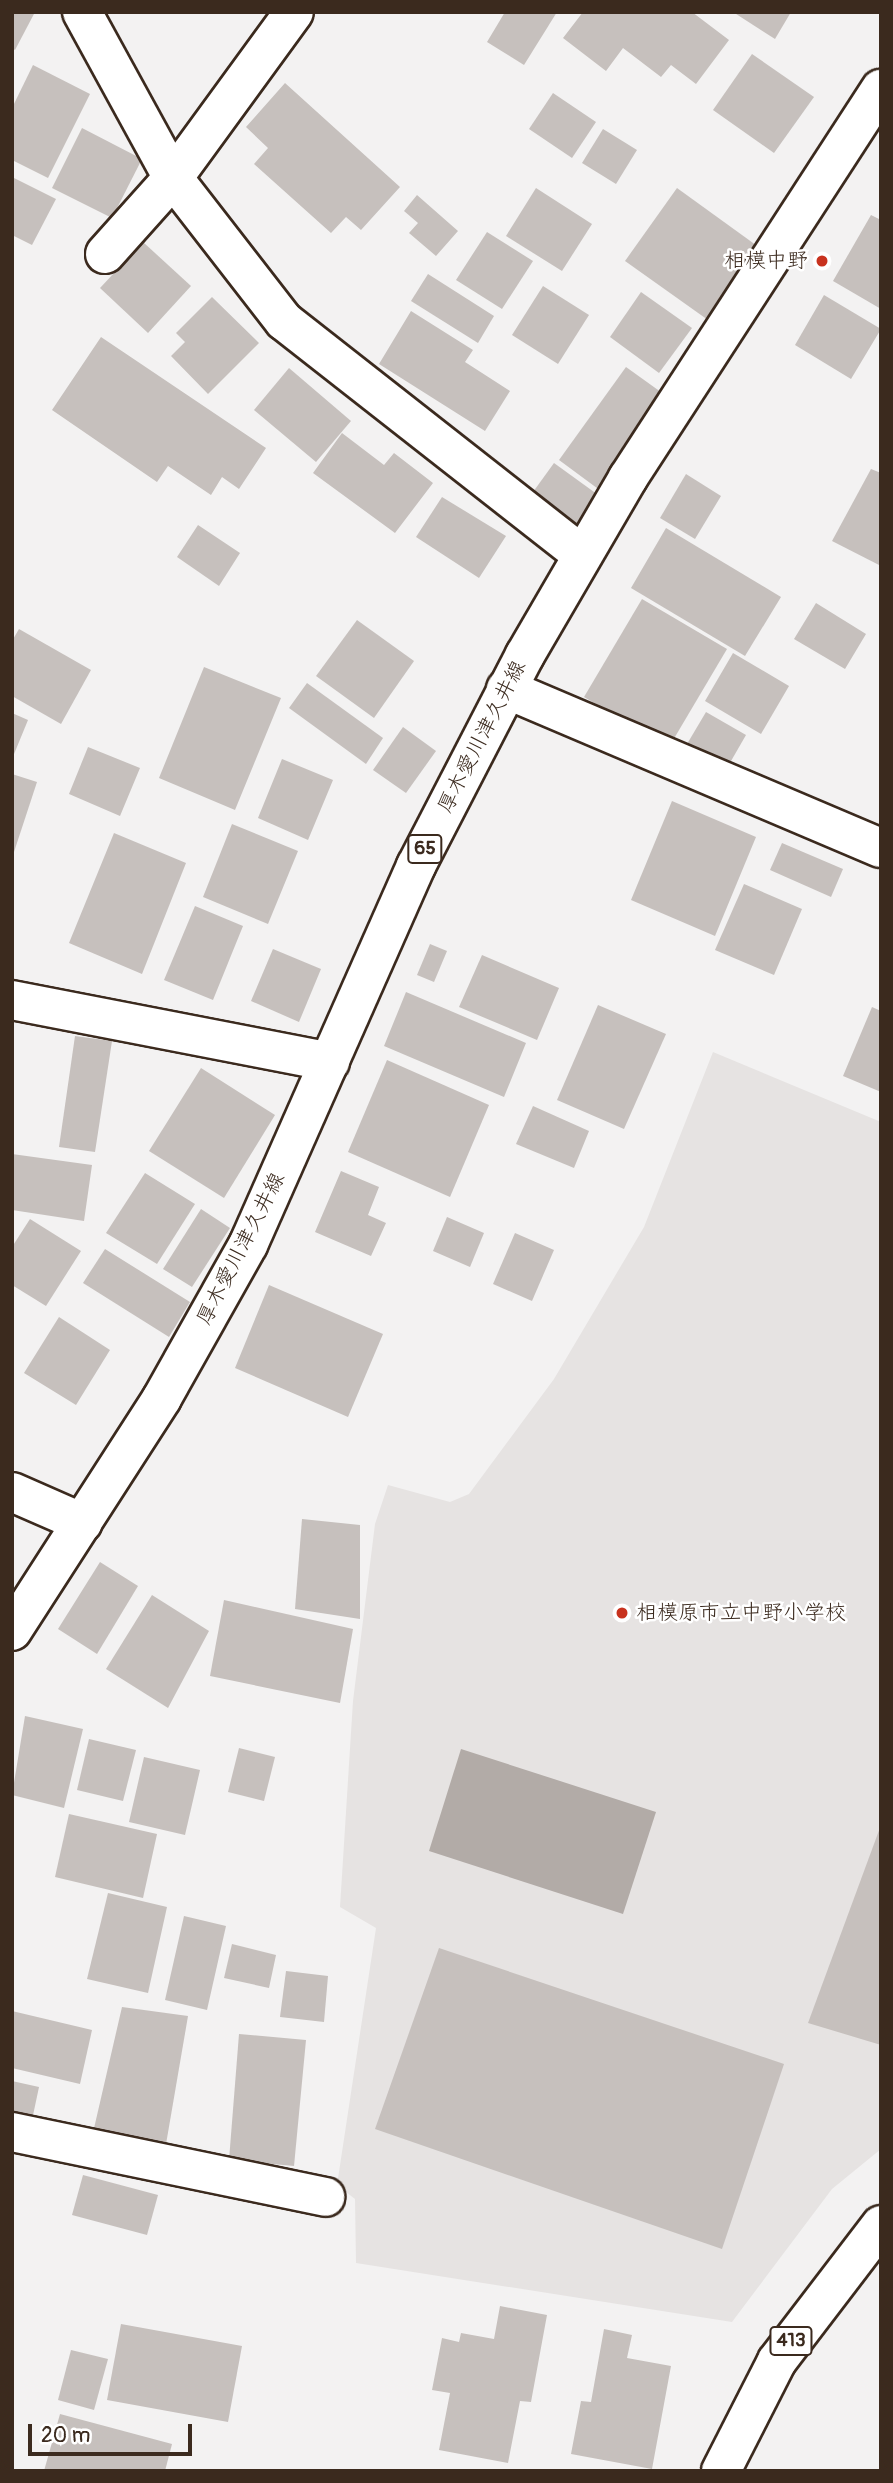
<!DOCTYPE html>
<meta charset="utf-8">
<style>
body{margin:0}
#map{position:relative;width:893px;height:2483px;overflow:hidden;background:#f3f2f2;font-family:Pangolin,"Klee One",sans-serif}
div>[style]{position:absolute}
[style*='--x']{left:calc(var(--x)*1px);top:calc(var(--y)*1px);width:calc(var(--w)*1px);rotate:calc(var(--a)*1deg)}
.built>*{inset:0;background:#e6e3e2}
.water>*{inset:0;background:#b2aba7}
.building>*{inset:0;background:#c6c0bd}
.roads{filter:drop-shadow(2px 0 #3b2a1e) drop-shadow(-2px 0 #3b2a1e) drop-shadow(0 2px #3b2a1e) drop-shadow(0 -2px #3b2a1e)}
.minor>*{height:38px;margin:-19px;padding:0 19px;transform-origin:19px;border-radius:19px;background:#fff}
.major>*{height:38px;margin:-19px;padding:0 19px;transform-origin:19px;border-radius:19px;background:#fff}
.highway>*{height:38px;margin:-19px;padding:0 19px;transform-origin:19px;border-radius:19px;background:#fff}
.dots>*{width:19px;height:19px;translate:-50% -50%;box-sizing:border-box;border:4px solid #fff;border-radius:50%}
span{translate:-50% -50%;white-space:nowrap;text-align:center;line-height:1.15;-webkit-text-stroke:5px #fff;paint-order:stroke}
.shield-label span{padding:2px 5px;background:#fff;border:2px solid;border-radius:5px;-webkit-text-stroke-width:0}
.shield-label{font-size:19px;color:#3b2a1e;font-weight:700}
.poi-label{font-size:21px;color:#3b2a1e}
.right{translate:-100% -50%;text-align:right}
.left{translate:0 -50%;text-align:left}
.street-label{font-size:21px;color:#3b2a1e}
.frame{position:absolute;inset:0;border:14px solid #3b2a1e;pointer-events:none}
.scale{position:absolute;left:28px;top:2424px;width:164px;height:32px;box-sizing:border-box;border:4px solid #3b2a1e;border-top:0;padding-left:9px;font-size:21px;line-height:24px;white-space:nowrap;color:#3b2a1e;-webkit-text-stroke:5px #fff;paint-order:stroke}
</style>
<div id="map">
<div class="built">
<i style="clip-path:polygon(713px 1052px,881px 1122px,881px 2149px,832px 2189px,732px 2322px,356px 2263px,355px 2199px,337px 2185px,376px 1928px,340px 1907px,353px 1701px,375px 1524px,388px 1485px,450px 1502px,469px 1494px,554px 1379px,644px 1227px)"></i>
</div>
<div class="water">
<i style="clip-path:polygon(461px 1749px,656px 1812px,623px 1914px,429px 1851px)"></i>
</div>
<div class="building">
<i style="clip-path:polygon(12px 12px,35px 12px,15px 50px,12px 48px)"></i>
<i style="clip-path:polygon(505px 12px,557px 12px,524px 65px,487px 42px)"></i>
<i style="clip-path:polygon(583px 12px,692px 12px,729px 40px,696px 84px,671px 65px,661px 77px,623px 48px,606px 71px,563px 38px)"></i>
<i style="clip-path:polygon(733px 12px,791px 12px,775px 39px)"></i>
<i style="clip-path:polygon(752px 54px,814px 97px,774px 153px,713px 110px)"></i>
<i style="clip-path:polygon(33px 65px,90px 94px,48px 178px,12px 160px,12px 108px)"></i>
<i style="clip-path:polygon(285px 83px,400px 187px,361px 230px,346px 217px,331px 233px,254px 164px,268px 148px,246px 127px)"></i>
<i style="clip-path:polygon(553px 93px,596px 122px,572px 158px,529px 129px)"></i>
<i style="clip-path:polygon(82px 128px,142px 159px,112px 218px,52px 188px)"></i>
<i style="clip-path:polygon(603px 129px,637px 150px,616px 184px,582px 163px)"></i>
<i style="clip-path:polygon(12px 177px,56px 199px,32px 245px,12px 235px)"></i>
<i style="clip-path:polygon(536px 188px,592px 224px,562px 271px,506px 236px)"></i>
<i style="clip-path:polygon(677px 188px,760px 248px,708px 320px,625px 261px)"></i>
<i style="clip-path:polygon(417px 195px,458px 231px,436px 256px,409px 233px,418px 223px,404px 211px)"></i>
<i style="clip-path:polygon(871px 215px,881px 220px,881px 309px,833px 281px)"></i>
<i style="clip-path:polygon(487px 232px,533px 261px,502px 309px,456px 280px)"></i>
<i style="clip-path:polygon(143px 242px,191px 286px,148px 333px,100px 288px)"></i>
<i style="clip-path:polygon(428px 274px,494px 316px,478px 343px,411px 301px)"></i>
<i style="clip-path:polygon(543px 286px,589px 315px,558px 364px,512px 335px)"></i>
<i style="clip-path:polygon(641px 292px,692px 328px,659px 373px,610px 337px)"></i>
<i style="clip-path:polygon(824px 295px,881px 329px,851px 379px,795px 345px)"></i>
<i style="clip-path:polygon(212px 297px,259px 343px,208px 394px,171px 356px,185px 342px,176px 333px)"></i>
<i style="clip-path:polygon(411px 311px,473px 350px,465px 362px,510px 391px,485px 431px,379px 364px)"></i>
<i style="clip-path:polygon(101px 337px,266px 448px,239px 489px,222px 477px,211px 495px,168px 466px,157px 482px,52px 410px)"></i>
<i style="clip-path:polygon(626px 367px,672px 400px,605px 494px,559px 460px)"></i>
<i style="clip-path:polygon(289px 368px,351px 421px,316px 462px,254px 410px)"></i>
<i style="clip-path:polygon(342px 433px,384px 465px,394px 453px,433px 483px,395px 533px,313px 473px)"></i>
<i style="clip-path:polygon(554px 463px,601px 497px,580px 527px,533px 492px)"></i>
<i style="clip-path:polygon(871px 469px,881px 473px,881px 566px,832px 541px)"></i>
<i style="clip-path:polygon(686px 474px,721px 496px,695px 539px,660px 518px)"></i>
<i style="clip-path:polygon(442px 497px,506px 536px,479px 578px,416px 537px)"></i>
<i style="clip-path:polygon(198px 525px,240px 553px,219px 586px,177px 557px)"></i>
<i style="clip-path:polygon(666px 528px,781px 597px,745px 656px,631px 588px)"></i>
<i style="clip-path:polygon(642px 599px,727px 649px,669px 747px,584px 697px)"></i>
<i style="clip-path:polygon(816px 603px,866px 634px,845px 669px,794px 639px)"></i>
<i style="clip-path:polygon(357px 620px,414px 661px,374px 718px,316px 676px)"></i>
<i style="clip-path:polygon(19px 629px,91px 670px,61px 724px,12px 696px,12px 641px)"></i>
<i style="clip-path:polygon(733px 653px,789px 686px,761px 734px,705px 701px)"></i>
<i style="clip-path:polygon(204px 667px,281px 698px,235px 810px,159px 778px)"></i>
<i style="clip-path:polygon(307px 683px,383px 738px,366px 764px,289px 708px)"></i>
<i style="clip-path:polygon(706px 712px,746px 735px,727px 768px,687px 744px)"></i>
<i style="clip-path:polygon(12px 713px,28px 720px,12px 759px)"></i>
<i style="clip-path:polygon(403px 727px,436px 751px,406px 793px,373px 770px)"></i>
<i style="clip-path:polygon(88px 747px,140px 768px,120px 816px,69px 794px)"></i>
<i style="clip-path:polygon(282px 759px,333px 780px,308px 840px,258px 818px)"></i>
<i style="clip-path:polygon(12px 774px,37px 782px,13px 855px,12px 855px)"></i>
<i style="clip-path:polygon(672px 801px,756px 837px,715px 936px,631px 900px)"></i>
<i style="clip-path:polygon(232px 824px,298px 851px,268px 924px,203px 897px)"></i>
<i style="clip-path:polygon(114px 833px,186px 863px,142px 974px,69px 943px)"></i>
<i style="clip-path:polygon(782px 843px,843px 869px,831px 897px,770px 870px)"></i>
<i style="clip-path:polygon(744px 884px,802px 909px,774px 975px,715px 950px)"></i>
<i style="clip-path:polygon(195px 906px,243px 926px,213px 1000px,164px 980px)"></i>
<i style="clip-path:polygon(430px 944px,447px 951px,434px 982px,417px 975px)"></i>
<i style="clip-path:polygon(273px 949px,321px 969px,299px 1022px,251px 1001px)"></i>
<i style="clip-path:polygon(482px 955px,559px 988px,537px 1040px,459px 1007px)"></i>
<i style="clip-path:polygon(406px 992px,526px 1043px,504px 1097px,384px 1046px)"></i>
<i style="clip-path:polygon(598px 1005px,666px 1034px,624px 1129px,557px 1100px)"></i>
<i style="clip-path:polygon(872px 1007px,881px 1011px,881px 1092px,843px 1076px)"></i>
<i style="clip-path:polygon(75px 1036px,112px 1041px,95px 1152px,59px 1147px)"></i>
<i style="clip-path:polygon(387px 1060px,489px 1105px,450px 1197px,348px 1152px)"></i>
<i style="clip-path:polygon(201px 1068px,275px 1115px,224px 1198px,149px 1151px)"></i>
<i style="clip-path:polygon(533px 1106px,589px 1131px,574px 1168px,516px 1144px)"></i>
<i style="clip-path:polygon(12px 1154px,92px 1165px,84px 1221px,12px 1210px)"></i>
<i style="clip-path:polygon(341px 1171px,379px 1187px,368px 1215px,386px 1223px,371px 1256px,315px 1232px)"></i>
<i style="clip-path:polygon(145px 1173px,195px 1204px,157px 1264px,106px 1233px)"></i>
<i style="clip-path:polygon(201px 1209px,230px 1228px,192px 1287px,163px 1269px)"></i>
<i style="clip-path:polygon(447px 1217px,484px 1233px,470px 1267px,433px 1251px)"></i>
<i style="clip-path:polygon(30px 1219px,81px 1251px,46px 1306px,12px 1285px,12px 1247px)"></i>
<i style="clip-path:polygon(515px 1233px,554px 1250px,532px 1301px,493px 1284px)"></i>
<i style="clip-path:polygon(105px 1249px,190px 1302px,169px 1337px,83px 1283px)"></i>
<i style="clip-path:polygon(269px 1285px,383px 1334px,348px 1417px,235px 1368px)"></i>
<i style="clip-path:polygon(59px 1317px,110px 1350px,76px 1405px,24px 1373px)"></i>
<i style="clip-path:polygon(302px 1519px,360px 1525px,360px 1619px,295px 1609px)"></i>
<i style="clip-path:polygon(100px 1562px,138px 1586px,97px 1654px,58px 1629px)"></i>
<i style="clip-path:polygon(152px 1595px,209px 1631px,168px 1708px,106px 1669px)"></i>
<i style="clip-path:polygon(224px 1600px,353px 1629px,340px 1703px,210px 1676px)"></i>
<i style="clip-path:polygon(25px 1716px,83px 1729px,64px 1808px,12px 1795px)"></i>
<i style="clip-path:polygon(89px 1739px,136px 1750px,123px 1801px,77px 1790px)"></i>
<i style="clip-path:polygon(239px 1748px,275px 1757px,264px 1801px,228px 1792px)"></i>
<i style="clip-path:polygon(144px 1757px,200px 1770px,185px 1835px,129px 1822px)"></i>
<i style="clip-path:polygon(69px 1814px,157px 1834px,143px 1898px,55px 1877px)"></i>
<i style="clip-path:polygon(881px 1825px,881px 2045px,808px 2023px)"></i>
<i style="clip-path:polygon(108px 1893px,167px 1907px,148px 1993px,87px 1979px)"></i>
<i style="clip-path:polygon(184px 1916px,226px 1926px,207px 2010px,165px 2000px)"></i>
<i style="clip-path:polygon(232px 1944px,276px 1955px,269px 1988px,224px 1978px)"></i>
<i style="clip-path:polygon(439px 1948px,784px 2064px,722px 2249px,375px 2129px)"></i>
<i style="clip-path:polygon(286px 1971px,328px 1976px,324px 2022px,280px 2017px)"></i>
<i style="clip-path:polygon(122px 2007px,188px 2016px,165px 2150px,92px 2137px)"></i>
<i style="clip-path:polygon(12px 2011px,92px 2030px,80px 2084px,12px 2068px)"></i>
<i style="clip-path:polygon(239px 2034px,306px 2040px,294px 2166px,229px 2160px)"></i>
<i style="clip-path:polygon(12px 2081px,39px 2087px,32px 2120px,12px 2115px)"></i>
<i style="clip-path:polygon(83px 2175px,158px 2195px,147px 2235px,72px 2215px)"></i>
<i style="clip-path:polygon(500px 2306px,547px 2315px,531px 2402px,520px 2401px,508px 2463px,439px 2450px,450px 2393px,432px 2390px,442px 2338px,459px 2342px,461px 2333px,494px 2339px)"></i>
<i style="clip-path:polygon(121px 2324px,242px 2346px,228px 2422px,107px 2400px)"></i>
<i style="clip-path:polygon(604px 2329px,632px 2335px,627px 2358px,671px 2366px,652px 2469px,571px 2454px,581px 2401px,591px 2402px)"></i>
<i style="clip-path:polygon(71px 2350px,108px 2359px,94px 2410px,58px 2400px)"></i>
<i style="clip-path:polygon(60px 2414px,172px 2444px,165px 2471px,44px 2471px)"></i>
</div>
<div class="roads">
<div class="minor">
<i style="--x:82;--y:12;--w:189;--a:61.3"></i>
<i style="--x:173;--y:178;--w:181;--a:52.2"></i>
<i style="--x:284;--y:321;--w:379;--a:38.1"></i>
<i style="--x:105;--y:254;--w:102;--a:-48.2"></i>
<i style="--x:173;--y:178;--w:205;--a:-53.9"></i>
<i style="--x:506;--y:689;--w:407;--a:23"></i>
<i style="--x:12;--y:1000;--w:324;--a:11"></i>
<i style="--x:12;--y:1492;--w:77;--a:23.6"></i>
<i style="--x:12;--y:2132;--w:320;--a:11.7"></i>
</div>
<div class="major">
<i style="--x:12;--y:1631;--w:277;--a:-57.2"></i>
<i style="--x:162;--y:1398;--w:176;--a:-60.7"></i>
<i style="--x:248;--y:1245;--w:415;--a:-66.1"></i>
<i style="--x:416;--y:866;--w:237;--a:-62.7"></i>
<i style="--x:525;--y:655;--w:205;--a:-59.8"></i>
<i style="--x:628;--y:478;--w:464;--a:-57"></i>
</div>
<div class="highway">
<i style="--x:721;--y:2471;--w:123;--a:-63"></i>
<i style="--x:777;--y:2361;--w:171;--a:-52.6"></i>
</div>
</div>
<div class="dots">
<i style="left:822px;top:261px;background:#c8321e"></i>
<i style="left:622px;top:1613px;background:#c8321e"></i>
</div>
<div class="shield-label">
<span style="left:425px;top:849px">65</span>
<span style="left:791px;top:2341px">413</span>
</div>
<div class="poi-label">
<span class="right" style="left:808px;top:261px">相模中野</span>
<span class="left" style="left:636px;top:1613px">相模原市立中野小学校</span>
</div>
<div class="street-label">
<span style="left:482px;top:737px;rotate:-63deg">厚木愛川津久井線</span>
<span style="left:241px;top:1249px;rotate:-63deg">厚木愛川津久井線</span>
</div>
<div class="frame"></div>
<div class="scale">20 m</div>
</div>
